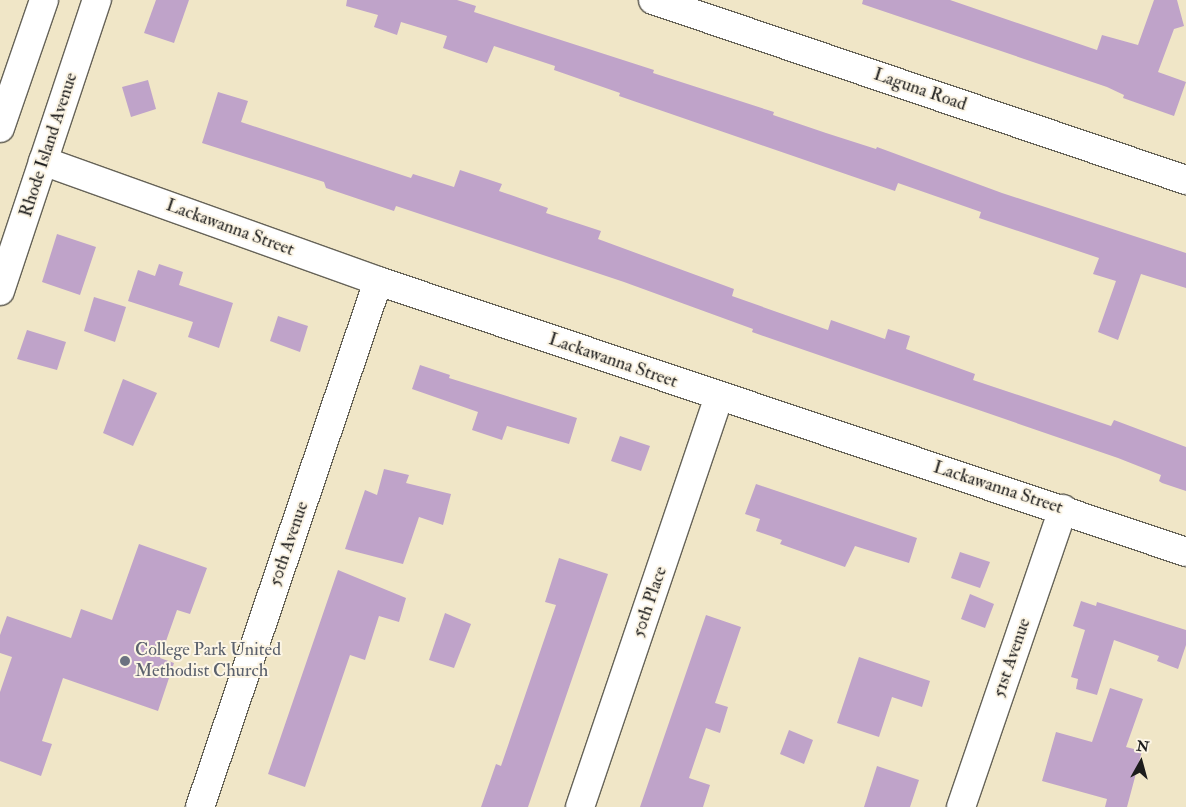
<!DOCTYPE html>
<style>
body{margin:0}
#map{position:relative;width:1186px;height:807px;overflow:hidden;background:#f0e6c7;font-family:"IM FELL Double Pica",serif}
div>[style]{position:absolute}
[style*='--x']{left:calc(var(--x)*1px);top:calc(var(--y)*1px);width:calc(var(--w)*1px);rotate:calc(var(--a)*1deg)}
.building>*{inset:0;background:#bfa3c9}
.roads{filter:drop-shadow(1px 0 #666358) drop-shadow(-1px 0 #666358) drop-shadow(0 1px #666358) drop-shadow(0 -1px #666358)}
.minor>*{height:28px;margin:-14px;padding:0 14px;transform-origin:14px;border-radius:14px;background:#fff}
.dots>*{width:14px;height:14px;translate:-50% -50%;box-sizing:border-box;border:2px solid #fcf5e5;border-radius:50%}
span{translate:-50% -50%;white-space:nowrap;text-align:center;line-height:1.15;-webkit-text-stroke:4px #fcf5e5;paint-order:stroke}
.street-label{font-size:18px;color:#1c1c1c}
.worship-label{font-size:18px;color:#5b616d}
.left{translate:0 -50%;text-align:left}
.north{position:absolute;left:1116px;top:737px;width:50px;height:50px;-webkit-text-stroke:4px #fcf5e5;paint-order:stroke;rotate:7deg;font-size:14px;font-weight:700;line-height:20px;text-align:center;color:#1c1c1c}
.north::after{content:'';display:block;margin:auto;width:18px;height:22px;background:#1c1c1c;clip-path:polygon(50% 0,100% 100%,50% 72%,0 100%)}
</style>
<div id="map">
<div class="building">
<i style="clip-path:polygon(156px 0,189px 0,174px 43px,144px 33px)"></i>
<i style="clip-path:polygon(347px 0,457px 0,476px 6px,474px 12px,654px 70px,653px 73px,774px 112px,773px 115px,826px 133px,876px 149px,877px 147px,1002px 193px,1186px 253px,1186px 288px,1141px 274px,1118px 340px,1098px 332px,1116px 281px,1093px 274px,1099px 258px,979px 218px,981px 212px,898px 183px,895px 191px,619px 96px,620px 93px,554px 70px,555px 66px,494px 46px,487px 63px,443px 48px,447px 36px,401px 22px,397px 35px,374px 27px,378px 15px,346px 6px)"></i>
<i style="clip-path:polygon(863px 0,950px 0,1097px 50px,1102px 35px,1138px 45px,1154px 0,1177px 0,1184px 26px,1174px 29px,1158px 72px,1186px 82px,1174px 116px,1123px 98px,1124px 95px,1107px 87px,862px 4px)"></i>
<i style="clip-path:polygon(148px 80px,156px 109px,131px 117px,122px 87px)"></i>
<i style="clip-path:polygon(218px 92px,248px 101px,241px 122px,411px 178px,413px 174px,454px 187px,460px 170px,502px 184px,499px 191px,548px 208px,546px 213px,601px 231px,598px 239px,734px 289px,732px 296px,828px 330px,831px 320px,885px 339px,888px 329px,910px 336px,906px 349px,975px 374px,973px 380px,1111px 426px,1114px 420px,1186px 447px,1186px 491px,1162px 483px,1159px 481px,1161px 475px,1118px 458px,752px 332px,753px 329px,624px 282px,396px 206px,394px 211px,326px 188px,324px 182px,202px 143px)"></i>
<i style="clip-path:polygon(57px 234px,96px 247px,80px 295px,42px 282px)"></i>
<i style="clip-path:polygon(159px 264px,183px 272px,179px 285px,233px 303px,219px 348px,188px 337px,193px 322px,128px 301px,138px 270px,155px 276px)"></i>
<i style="clip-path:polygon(94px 297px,126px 307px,115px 342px,84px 331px)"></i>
<i style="clip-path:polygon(278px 316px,308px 326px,300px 352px,270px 341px)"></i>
<i style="clip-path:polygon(27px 330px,66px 342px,57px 370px,17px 359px)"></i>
<i style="clip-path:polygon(420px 365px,450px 375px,449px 378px,577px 418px,569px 444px,507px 426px,502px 440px,472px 430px,478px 412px,412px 389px)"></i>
<i style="clip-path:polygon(123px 379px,157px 393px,133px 446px,103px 433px)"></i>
<i style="clip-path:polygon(620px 436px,650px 446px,641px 471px,611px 461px)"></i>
<i style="clip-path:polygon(384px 469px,409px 475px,406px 483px,451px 494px,443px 525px,419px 517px,403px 564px,345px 549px,365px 490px,377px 495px)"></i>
<i style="clip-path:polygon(756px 484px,917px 538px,909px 563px,855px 546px,845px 567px,780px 544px,782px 540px,756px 531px,760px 519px,745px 514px)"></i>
<i style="clip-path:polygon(139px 544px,207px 568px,190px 614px,177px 610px,160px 658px,174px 663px,158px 711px,63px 678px,42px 741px,52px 744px,41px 776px,0 761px,0 692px,12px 657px,0 653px,0 635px,7px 616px,71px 638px,81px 609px,112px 620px)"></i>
<i style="clip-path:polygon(960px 552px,990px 562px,980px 588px,951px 578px)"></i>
<i style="clip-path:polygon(559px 558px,608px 574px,528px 807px,481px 807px,496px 764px,501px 766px,556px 605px,545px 602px)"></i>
<i style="clip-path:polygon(338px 570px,406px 598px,399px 622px,379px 616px,365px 660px,350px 655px,305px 787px,268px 774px)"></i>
<i style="clip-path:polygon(970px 594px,994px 604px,985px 628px,961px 619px)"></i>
<i style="clip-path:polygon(1081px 601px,1096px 606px,1097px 602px,1186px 630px,1186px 645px,1178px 669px,1157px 661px,1159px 656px,1114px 640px,1097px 695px,1076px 689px,1078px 679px,1071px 677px,1085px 630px,1073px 626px)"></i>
<i style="clip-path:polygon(445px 613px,471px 624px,454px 668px,429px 660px)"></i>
<i style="clip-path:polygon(706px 615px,741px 627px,715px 703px,728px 707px,720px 733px,706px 728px,689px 778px,710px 785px,703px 807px,640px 807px)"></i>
<i style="clip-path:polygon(859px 657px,930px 681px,922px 707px,892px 697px,879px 737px,837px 723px)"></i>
<i style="clip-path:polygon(1110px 688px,1143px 699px,1126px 747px,1142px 751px,1127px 807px,1105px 807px,1107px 799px,1042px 781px,1056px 732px,1092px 742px)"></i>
<i style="clip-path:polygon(789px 730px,813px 740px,804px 764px,780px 754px)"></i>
<i style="clip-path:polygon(877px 766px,919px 780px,910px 807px,864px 807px)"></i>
</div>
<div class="roads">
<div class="minor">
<i style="--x:653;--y:0;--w:563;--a:18.66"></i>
<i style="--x:0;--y:128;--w:135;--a:-71"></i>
<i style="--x:43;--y:161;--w:356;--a:19.7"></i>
<i style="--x:378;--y:281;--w:852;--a:18.54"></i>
<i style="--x:0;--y:291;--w:307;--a:-71.6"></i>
<i style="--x:200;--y:807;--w:555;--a:-71.3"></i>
<i style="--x:580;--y:807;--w:433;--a:-71.3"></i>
<i style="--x:961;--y:807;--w:315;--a:-71.1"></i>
</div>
</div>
<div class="dots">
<i style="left:125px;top:661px;background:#6b7280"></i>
</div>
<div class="street-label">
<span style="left:920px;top:90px;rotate:19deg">Laguna Road</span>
<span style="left:49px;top:145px;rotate:-72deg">Rhode Island Avenue</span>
<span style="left:230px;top:228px;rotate:20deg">Lackawanna Street</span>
<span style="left:613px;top:361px;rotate:19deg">Lackawanna Street</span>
<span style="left:998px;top:488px;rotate:18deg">Lackawanna Street</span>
<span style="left:289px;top:544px;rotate:-71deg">50th Avenue</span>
<span style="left:650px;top:602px;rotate:-71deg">50th Place</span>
<span style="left:1012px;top:658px;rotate:-71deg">51st Avenue</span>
</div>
<div class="worship-label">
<span class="left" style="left:135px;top:661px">College Park United<br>Methodist Church</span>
</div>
<div class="north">N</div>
</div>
